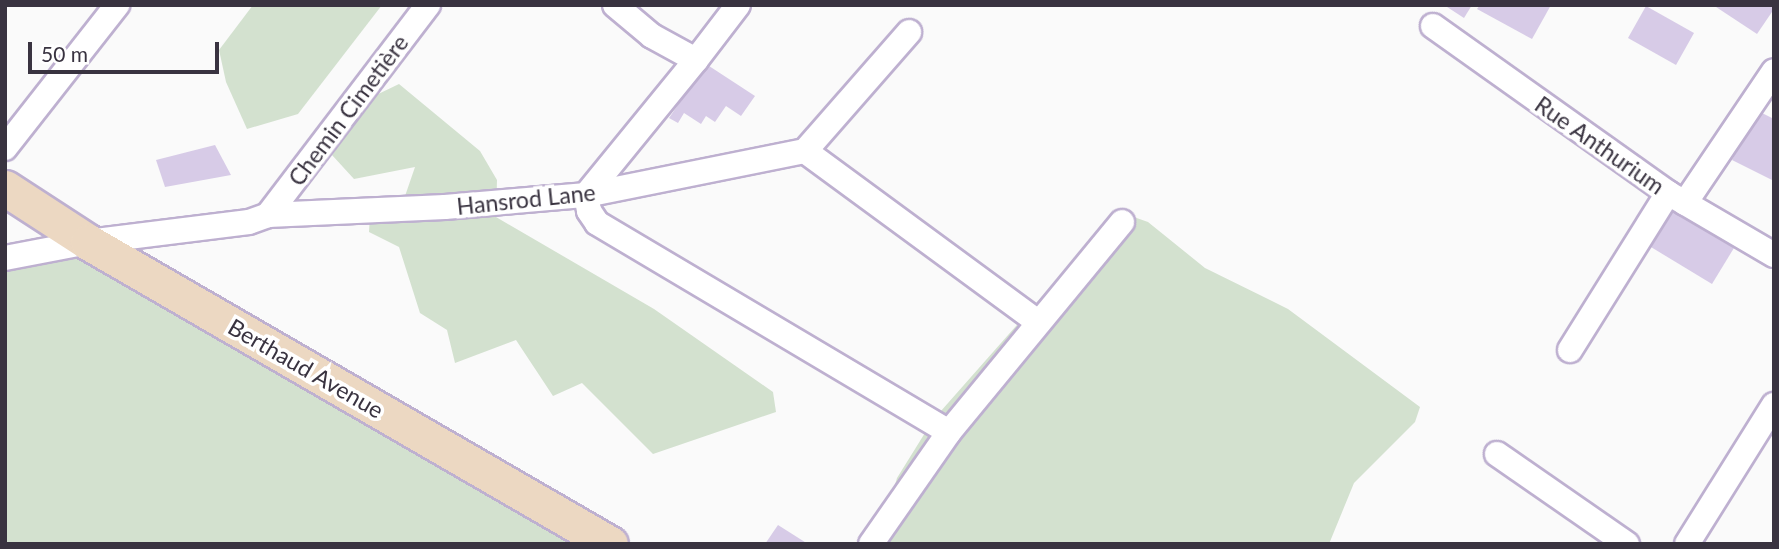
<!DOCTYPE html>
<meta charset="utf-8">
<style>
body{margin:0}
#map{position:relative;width:1779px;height:549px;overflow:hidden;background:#fafafa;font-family:Lato,sans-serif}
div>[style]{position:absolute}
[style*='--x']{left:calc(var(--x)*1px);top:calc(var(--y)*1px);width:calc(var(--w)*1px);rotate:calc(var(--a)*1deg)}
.green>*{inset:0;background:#d3e1cf}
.building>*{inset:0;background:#d7cbe7}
.roads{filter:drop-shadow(2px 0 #beb0d0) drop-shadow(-2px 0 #beb0d0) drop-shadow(0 2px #beb0d0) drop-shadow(0 -2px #beb0d0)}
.street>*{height:24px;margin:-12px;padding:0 12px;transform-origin:12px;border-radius:12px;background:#fff}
.secondary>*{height:35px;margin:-17.5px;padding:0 17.5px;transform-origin:17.5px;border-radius:17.5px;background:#ecd8c2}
span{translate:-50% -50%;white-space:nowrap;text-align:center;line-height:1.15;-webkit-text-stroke:7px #fff;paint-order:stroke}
.street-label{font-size:23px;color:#393340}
.frame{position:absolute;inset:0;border:7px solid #393340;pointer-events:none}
.scale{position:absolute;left:28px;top:42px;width:191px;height:32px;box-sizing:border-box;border:4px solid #393340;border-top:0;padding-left:9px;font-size:21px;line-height:24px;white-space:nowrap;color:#393340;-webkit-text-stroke:5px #fff;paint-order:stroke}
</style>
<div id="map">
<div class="green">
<i style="clip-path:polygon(253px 5px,382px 5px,298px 114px,247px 129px,226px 82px,219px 50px)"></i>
<i style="clip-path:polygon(399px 84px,480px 151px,497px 180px,496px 217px,654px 309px,773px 392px,776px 412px,653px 454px,582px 383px,553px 396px,516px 340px,455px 363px,447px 330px,420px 313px,399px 247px,369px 232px,371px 200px,404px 199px,415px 167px,354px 179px,332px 155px,370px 98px)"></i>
<i style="clip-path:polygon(1131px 216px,1148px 222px,1205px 268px,1288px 309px,1420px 407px,1415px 422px,1354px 483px,1329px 544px,870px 544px,882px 529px,897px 478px,933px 420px,1084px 249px)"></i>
<i style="clip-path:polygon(89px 244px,604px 544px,5px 544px,5px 261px)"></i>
</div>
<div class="building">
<i style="clip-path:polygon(1444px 5px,1472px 5px,1464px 18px)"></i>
<i style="clip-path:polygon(1480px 5px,1551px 5px,1532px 39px,1477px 9px)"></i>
<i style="clip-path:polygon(1713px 5px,1774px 5px,1774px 9px,1757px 34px)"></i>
<i style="clip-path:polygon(1646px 6px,1694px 33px,1676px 65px,1628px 38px)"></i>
<i style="clip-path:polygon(706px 64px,755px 96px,741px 116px,726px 106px,715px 122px,706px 116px,701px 124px,684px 113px,678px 123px,669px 118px)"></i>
<i style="clip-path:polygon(1758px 111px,1774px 119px,1774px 181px,1732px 160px)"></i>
<i style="clip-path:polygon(215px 145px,231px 175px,165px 187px,156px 160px)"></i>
<i style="clip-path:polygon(1666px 199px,1737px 243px,1712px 284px,1641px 241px)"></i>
<i style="clip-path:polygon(778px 525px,808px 544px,765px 544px)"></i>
</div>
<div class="roads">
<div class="street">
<i style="--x:615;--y:5;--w:48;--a:40"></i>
<i style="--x:652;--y:36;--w:50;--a:28.6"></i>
<i style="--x:696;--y:60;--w:69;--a:-52.6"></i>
<i style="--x:1433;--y:26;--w:288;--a:35.4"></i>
<i style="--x:1668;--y:193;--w:123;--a:30.3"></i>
<i style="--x:696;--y:60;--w:174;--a:129.2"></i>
<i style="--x:586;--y:195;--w:16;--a:79"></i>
<i style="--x:589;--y:211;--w:14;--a:56"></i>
<i style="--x:597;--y:223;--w:409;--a:30.7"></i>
<i style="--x:5;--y:148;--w:182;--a:-51.9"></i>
<i style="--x:805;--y:151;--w:290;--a:36.3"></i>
<i style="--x:1685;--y:203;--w:159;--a:-56"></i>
<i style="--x:268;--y:215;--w:264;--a:-52.7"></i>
<i style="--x:5;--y:258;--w:85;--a:-10.9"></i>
<i style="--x:88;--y:242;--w:162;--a:-7.1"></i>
<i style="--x:249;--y:222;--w:20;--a:-20"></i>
<i style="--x:268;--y:215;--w:177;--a:-2.6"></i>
<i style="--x:445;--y:207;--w:142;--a:-4.9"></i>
<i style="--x:586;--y:195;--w:223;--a:-11.4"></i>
<i style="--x:805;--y:151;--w:158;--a:-48.8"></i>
<i style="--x:1570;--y:350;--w:185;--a:-58"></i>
<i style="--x:1497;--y:454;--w:158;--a:34.7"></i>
<i style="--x:871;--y:544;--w:136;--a:-55.1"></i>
<i style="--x:949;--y:432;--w:272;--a:-50.5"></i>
<i style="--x:1687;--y:544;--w:164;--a:-58"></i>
</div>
<div class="secondary">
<i style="--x:5;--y:188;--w:99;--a:33"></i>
<i style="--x:88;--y:242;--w:603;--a:30.05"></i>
</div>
</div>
<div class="street-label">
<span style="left:348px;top:110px;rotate:-53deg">Chemin Cimetière</span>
<span style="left:1600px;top:145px;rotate:35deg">Rue Anthurium</span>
<span style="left:526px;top:199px;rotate:-6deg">Hansrod Lane</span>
<span style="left:306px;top:368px;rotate:30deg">Berthaud Avenue</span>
</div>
<div class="frame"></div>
<div class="scale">50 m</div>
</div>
